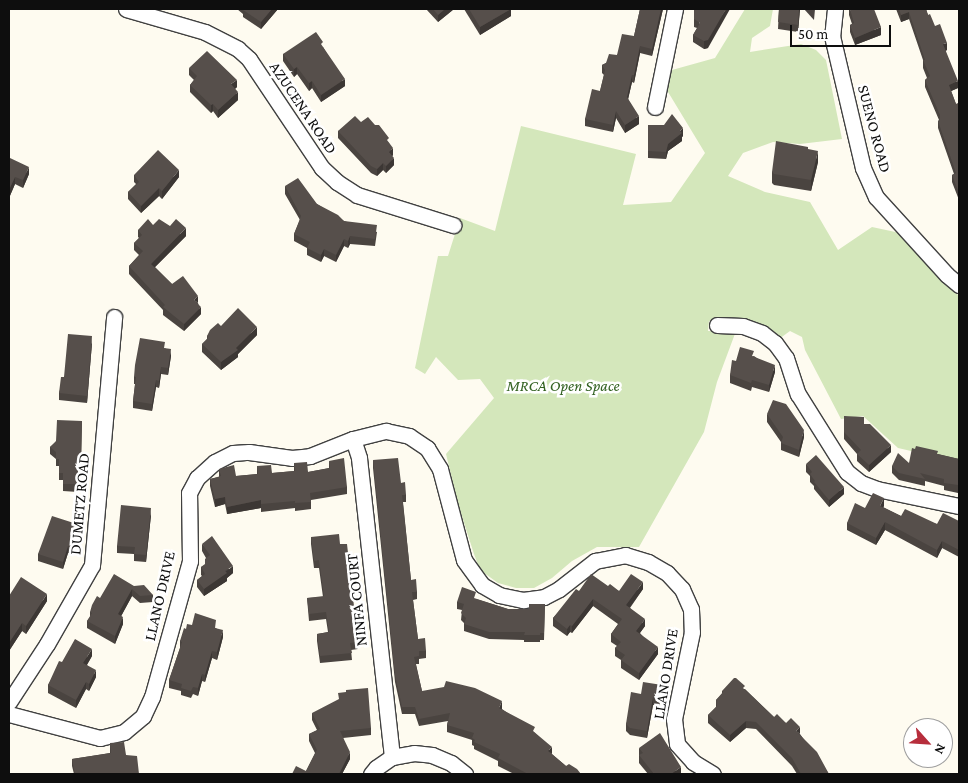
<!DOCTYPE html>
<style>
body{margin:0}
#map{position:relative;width:968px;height:783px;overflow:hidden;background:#fefbf0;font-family:"Crimson Pro",serif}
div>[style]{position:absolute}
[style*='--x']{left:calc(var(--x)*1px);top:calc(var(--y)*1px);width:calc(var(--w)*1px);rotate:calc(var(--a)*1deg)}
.green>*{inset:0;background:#d4e7bb}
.roads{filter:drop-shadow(1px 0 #414141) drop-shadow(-1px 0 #414141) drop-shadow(0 1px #414141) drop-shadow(0 -1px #414141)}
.minor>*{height:15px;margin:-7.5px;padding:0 7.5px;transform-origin:7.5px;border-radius:7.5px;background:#fff}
.wall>*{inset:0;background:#4a4440}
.shaded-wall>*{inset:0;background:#3c3734}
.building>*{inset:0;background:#564f4b}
span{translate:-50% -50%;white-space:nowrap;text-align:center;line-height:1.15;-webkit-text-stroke:5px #fff;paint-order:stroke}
.street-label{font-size:16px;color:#0e0e0e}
.park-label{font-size:16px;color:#336222;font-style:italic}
.frame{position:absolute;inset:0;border:10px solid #0e0e0e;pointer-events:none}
.north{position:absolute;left:903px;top:718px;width:50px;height:50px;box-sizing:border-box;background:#fff;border:1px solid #9f9f9f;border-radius:50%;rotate:116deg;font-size:14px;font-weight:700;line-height:20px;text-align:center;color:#0e0e0e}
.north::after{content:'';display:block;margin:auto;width:18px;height:22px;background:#b72e3c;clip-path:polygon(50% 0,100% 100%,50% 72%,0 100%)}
.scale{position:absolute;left:790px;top:25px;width:101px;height:22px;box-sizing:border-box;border:2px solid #0e0e0e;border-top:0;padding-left:6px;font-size:15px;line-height:18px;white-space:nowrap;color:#0e0e0e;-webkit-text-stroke:4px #fff;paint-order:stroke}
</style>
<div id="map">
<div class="green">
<i style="clip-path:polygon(745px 9px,773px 9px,770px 26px,752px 38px,750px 52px,801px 44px,816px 50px,826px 60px,842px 139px,800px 144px,773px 142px,743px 153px,728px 176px,765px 192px,810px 202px,838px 250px,872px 227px,900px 233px,959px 296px,959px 462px,898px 448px,863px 416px,841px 419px,805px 350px,802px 337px,790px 331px,779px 339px,748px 319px,709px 321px,708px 331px,736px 331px,717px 382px,704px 432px,639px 547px,597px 547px,572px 561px,552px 578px,534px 588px,516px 588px,498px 583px,480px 570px,474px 554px,458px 504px,446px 454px,494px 398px,480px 379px,458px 380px,436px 357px,425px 374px,415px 368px,438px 256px,448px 256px,460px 218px,495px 231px,521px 126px,636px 154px,623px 205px,671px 202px,705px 153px,665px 87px,672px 70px,715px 58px)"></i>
</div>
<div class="roads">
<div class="minor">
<i style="--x:126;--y:9;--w:82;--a:16.2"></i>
<i style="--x:205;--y:32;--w:37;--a:27"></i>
<i style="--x:238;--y:49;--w:15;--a:42"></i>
<i style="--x:249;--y:59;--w:131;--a:56.2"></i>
<i style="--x:322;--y:168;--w:21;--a:43"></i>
<i style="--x:337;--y:182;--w:24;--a:33"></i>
<i style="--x:357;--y:195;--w:101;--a:17.4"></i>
<i style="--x:835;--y:9;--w:27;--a:96"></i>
<i style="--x:832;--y:36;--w:136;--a:76.8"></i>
<i style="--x:863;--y:168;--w:32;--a:66"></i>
<i style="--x:876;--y:197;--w:105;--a:47.7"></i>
<i style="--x:947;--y:275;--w:16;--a:40"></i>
<i style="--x:655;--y:107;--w:100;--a:-78.5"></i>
<i style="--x:717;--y:325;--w:26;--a:2"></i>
<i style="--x:743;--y:326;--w:20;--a:20"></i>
<i style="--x:762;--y:333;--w:16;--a:38"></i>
<i style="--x:775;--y:343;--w:19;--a:54"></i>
<i style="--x:786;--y:358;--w:38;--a:72"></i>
<i style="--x:798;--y:394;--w:92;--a:57.9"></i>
<i style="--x:847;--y:472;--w:18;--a:38"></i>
<i style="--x:861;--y:483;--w:17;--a:21"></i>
<i style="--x:877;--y:489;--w:84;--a:11.7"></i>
<i style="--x:353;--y:439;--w:20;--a:72"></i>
<i style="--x:359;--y:458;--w:301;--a:83.7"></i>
<i style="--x:9;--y:702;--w:69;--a:-56.8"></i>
<i style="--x:47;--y:644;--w:91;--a:-60.3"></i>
<i style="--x:92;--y:565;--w:249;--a:-84.9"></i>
<i style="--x:9;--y:714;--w:94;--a:14.8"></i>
<i style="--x:100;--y:738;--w:25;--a:-14"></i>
<i style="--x:124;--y:732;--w:25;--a:-40"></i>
<i style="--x:143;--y:716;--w:21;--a:-65"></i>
<i style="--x:152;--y:697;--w:141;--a:-74.4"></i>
<i style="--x:190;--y:561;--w:68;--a:-90.8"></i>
<i style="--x:189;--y:493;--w:17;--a:-62"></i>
<i style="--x:197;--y:478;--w:24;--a:-42"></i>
<i style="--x:215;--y:462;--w:20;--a:-27"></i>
<i style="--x:233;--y:453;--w:16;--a:-4"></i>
<i style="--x:249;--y:452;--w:43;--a:7.9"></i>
<i style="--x:292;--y:458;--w:18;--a:-6"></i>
<i style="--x:310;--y:456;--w:46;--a:-21.6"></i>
<i style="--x:353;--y:439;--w:34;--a:-14"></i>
<i style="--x:386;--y:431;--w:24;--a:12"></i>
<i style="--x:409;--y:436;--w:22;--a:34"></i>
<i style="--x:427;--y:448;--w:25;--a:58"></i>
<i style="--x:440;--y:469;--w:94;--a:75.2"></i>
<i style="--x:464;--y:560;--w:31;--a:54"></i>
<i style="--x:482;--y:585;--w:20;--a:30"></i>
<i style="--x:499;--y:595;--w:25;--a:12"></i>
<i style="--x:523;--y:600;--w:21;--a:-8"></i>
<i style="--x:544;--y:597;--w:17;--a:-28"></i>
<i style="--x:559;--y:589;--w:46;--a:-37.9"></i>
<i style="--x:595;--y:561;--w:31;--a:-11"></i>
<i style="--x:625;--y:555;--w:24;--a:17"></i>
<i style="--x:648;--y:562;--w:22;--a:30"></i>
<i style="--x:667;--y:573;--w:22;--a:47"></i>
<i style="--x:682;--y:589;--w:22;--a:66"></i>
<i style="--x:691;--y:609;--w:23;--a:88"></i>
<i style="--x:692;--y:632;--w:89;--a:101.7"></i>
<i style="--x:674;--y:719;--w:25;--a:83"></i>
<i style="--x:677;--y:744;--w:24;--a:48"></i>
<i style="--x:693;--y:762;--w:23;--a:31"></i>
<i style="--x:371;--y:774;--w:8;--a:-50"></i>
<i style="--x:376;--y:768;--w:19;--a:-35"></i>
<i style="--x:392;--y:757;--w:22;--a:-10"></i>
<i style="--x:414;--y:753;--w:18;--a:6"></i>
<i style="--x:432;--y:755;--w:21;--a:23"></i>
<i style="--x:451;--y:763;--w:18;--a:38"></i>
</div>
</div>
<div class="wall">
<i style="clip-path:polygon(237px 9px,278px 9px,261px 29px,243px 17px,243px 14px)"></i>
<i style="clip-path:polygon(426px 9px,454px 9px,438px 22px)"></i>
<i style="clip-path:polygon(464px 9px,511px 9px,511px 16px,480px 35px)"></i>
<i style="clip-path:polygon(640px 9px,663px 9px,652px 56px,640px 53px,634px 83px,632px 82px,628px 99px,639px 124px,625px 133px,616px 118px,613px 132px,585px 126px,585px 119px,600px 91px,604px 75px,602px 73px,602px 65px,606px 63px,617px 55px,634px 36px)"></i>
<i style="clip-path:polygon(695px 9px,708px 48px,704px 49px,693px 42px,693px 35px,697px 28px,694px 27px,694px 10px)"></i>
<i style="clip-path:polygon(779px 9px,800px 9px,798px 32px,778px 29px)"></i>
<i style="clip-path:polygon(804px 9px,815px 9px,814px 20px)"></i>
<i style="clip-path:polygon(849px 9px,881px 35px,855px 45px,850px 32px,850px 25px,852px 24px,849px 15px)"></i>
<i style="clip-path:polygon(896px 9px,926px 9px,928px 15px,947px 50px,945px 51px,958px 88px,951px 91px,956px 104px,959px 103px,959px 200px,952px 182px,952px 175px,954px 174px,938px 128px,938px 121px,939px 120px,925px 87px,925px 80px,927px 78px,923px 68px,923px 60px,909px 19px,901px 22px)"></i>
<i style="clip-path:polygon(323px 47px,345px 86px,321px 102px,312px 88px,309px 91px,297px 74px,294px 77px,283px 61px,283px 54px)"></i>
<i style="clip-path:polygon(189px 68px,237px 87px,235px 89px,238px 100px,218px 118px,213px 111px,211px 113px,190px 92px,190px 85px,194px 80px,189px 75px)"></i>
<i style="clip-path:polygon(361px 122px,389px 143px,393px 155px,392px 156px,394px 165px,386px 173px,383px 170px,377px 176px,371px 173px,338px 138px,338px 131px)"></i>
<i style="clip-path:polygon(648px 125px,683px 136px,682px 137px,682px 141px,668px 151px,666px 159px,648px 158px)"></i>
<i style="clip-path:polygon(808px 150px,818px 162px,811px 191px,774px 185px,772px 183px,772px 172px)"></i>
<i style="clip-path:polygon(9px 160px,29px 174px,23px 188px,15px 184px,9px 198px)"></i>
<i style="clip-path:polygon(134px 175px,179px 177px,162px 199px,159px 196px,141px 213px,128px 199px,128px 192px,136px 184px,134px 182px)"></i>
<i style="clip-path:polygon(285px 186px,317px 204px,344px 221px,377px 232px,375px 246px,350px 244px,348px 248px,344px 246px,336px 262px,324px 256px,321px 262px,307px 255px,307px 248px,294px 241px,294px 234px,300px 220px,285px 194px)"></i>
<i style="clip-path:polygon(153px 225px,186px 236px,155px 267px,172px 284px,198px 303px,201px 314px,184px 331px,163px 315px,163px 310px,129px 274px,129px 266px,139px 255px,134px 250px,134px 243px,139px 238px,138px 237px,138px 230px)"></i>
<i style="clip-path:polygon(221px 326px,257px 335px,238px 354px,238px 357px,221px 370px,202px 352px,202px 344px,207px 339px,207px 336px)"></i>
<i style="clip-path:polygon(92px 343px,87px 403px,59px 400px,59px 393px,64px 377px)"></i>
<i style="clip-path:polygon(165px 348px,171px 356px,168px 375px,161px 374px,159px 388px,156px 387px,152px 411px,133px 408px,133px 401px,135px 384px,134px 384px,134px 377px)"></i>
<i style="clip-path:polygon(754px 356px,775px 372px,769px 392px,752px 387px,751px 391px,730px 383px,730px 375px,736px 361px)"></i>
<i style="clip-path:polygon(767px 414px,804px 437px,799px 457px,781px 450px,781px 442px,767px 422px)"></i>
<i style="clip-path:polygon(844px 416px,864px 424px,891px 452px,869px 472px,857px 461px,857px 454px,844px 439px)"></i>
<i style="clip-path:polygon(82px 421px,81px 467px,78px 467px,78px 492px,63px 491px,63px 480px,59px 480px,59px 466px,56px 466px,56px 459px,50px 454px,50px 447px)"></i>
<i style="clip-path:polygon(938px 454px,959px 459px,959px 490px,958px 493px,944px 490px,944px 486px,925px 481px,925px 486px,899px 480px,892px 473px,892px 466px,909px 463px)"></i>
<i style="clip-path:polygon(373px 460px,406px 495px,406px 502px,403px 502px,411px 580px,417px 592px,417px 599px,413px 600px,418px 639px,426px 651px,426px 658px,419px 659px,419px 664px,416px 664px,422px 691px,502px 708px,502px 709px,535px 733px,552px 754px,566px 766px,581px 774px,514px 774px,498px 766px,498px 761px,474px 749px,474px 746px,472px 745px,472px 740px,447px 732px,447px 725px,448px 721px,419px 726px,415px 714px,402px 714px,395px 682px,373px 468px)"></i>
<i style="clip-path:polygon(329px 461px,347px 487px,347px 494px,311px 500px,311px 509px,295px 511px,295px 508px,261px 512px,261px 508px,227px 514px,225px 504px,215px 507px,210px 486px,210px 479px,219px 477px,219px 469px,236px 476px,257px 474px,257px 466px,272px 473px,294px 471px,294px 463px,308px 472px,329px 468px)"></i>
<i style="clip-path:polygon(806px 464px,844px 494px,829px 507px,814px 489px,814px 486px,810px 482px,810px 476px,806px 472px)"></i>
<i style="clip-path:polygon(884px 506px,883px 507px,901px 516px,937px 524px,959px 521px,959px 557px,942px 548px,937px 558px,885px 530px,876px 545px,847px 530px,847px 523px,865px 508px)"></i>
<i style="clip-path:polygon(151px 515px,146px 562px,134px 561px,134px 554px,117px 553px,117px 546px)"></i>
<i style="clip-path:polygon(80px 533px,73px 554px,68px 553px,63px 569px,38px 561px,38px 554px)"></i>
<i style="clip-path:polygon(311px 537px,340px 544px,358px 642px,358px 649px,351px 650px,352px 660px,320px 663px,317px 641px,317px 634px,328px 632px,326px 619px,309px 621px,307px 598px,323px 597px,319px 568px,314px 568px,311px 544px)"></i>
<i style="clip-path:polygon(202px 544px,233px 573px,227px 578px,227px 581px,204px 596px,197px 587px,197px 580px,202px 576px,201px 575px,201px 567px,205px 565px,206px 558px,202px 551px)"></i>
<i style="clip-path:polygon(134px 586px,153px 595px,153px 602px,140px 603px,132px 596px,121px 616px,123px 624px,115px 644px,87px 628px,87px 621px,90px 617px,90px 612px)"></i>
<i style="clip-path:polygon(608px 586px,619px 591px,643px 589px,630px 608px,645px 626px,640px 633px,658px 654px,639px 680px,621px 668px,621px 660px,615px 656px,615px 648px,617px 646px,611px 642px,611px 634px,618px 624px,593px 606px,572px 633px,570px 632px,567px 636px,553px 626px,553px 618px,579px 591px)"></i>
<i style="clip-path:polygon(9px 596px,47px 601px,26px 634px,22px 631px,9px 651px)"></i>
<i style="clip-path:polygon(476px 599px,508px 609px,529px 609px,545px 604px,544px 640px,540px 640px,540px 642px,524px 642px,524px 640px,489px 639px,464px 631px,464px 623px,461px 620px,462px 610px,457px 609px,457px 602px)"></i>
<i style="clip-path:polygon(192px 625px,216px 628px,223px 637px,217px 660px,212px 658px,205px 682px,202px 681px,198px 696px,193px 694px,191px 698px,181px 695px,181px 691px,169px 688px,169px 680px,180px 648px,180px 641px)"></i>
<i style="clip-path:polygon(92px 656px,87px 665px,96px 677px,89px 691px,86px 689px,76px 708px,48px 693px,48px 685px,62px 662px)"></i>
<i style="clip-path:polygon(745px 689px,774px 717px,786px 723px,800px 734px,829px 774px,797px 774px,792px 766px,756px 729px,746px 728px,730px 742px,708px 723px,708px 715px,716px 707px,716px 700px,722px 694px,722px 691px)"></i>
<i style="clip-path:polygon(662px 692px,659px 706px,653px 705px,647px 738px,630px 735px,626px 731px,626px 724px,641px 694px)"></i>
<i style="clip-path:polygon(312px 713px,371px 728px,371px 735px,343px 738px,350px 759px,342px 774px,292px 774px,306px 771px,315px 753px,309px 741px,309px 734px,317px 730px,312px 720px)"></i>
<i style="clip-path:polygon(110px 743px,126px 755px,139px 774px,74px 774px,72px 766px,72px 759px,110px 753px)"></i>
<i style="clip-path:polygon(639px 748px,681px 774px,648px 774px,639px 763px)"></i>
<i style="clip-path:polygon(930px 758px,941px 758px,940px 760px,934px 760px)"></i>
</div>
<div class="shaded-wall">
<i style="clip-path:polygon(272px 9px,278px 9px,261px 29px,261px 22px)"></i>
<i style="clip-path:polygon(445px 9px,454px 9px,438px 22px,438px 15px)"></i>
<i style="clip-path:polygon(511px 9px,511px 16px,480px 35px,480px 27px)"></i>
<i style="clip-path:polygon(661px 9px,663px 9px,652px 56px,652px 49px)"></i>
<i style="clip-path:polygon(726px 9px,730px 9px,708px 48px,704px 49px,704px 41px)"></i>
<i style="clip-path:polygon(799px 9px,800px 9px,798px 32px,798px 25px)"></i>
<i style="clip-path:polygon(909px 12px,909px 19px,901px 22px,901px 15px)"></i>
<i style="clip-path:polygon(881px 27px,881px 35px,855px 45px,855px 38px)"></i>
<i style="clip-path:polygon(947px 43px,947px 50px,943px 52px,943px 44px)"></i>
<i style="clip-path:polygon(640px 46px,640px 53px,634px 83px,634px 75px)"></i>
<i style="clip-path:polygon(297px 67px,297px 74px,294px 77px,294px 69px)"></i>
<i style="clip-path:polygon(632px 75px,632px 82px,627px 104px,627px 97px)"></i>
<i style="clip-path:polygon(345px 79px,345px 86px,321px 102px,321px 95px)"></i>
<i style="clip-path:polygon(237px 80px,237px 87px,231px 92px,231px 84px)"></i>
<i style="clip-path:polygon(312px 81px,312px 88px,309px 91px,309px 83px)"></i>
<i style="clip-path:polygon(958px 81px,958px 88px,949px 92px,949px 85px)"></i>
<i style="clip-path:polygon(238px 92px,238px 100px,218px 118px,218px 110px)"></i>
<i style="clip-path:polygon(213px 104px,213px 111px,211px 113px,211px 105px)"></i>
<i style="clip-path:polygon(616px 111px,616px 118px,613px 132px,613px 125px)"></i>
<i style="clip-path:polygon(639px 116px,639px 124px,625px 133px,625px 125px)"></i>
<i style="clip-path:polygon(683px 128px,683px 136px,682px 137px,682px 141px,668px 151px,666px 159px,666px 152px,668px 144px)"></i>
<i style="clip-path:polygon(393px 148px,393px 155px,389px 160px,389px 152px)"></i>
<i style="clip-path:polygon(818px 151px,818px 162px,811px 191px,811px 180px)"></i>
<i style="clip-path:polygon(394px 158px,394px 165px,386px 173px,386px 166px)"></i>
<i style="clip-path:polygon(383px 163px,383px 170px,377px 176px,377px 169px)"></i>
<i style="clip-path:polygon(29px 167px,29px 174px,23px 188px,23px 180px)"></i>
<i style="clip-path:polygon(179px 170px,179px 177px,162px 199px,162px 191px)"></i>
<i style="clip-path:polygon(15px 177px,15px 184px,9px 198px,9px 190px)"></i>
<i style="clip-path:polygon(159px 188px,159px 196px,141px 213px,141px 206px)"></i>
<i style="clip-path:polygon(186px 228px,186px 236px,151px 271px,151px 264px)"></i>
<i style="clip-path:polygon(350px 236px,350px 244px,348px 248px,348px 241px)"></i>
<i style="clip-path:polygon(344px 239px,344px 246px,336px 262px,336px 255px)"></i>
<i style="clip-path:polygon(324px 249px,324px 256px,321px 262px,321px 255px)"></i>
<i style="clip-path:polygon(198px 296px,198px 303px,194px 300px)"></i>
<i style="clip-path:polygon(201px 307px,201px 314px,184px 331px,184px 324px)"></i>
<i style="clip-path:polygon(257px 327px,257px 335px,238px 354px,238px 357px,221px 370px,221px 362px)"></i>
<i style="clip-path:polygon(92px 336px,92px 343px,87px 403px,87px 396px)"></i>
<i style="clip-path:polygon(171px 349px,171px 356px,168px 375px,168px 368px)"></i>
<i style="clip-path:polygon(775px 365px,775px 372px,769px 392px,769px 385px)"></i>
<i style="clip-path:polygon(161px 367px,161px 374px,159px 388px,159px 381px)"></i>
<i style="clip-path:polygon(156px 380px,156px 387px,152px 411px,152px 404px)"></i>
<i style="clip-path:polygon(804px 430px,804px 437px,799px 457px,799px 450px)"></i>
<i style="clip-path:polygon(891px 445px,891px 452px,869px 472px,869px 465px)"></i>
<i style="clip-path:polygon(844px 487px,844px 494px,829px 507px,829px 500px)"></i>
<i style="clip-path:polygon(225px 497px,225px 504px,215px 507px,215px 499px)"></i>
<i style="clip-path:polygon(884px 498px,884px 506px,880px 513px,880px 506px)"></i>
<i style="clip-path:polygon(261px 500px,261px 508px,227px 514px,227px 507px)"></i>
<i style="clip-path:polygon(151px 508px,151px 515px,146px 562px,146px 555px)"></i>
<i style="clip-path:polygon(885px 522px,885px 530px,876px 545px,876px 538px)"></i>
<i style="clip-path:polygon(80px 525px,80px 533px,73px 554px,73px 547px)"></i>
<i style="clip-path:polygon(942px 541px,942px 548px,937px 558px,937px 550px)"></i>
<i style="clip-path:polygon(68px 546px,68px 553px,63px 569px,63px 562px)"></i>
<i style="clip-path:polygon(233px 566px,233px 573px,227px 578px,227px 581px,204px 596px,204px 589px)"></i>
<i style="clip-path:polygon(643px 582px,643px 589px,626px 612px,626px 605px)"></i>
<i style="clip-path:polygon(132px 589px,132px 596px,118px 622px,118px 614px)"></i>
<i style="clip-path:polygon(47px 594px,47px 601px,26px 634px,26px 626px)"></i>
<i style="clip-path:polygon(593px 599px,593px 606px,572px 633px,572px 626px)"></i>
<i style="clip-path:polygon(123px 617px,123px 624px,115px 644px,115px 636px)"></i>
<i style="clip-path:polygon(645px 619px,645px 626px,636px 638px,636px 631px)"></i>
<i style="clip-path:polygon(22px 623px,22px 631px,9px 651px,9px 643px)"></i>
<i style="clip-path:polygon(570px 625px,570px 632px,567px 636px,567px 629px)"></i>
<i style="clip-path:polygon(223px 630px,223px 637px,217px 660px,217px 652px)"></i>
<i style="clip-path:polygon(658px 647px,658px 654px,639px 680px,639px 673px)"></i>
<i style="clip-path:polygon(92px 649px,92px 656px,83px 671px,83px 663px)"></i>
<i style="clip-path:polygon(212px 651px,212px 658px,205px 682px,205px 675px)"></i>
<i style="clip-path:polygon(96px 670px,96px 677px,89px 691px,89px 684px)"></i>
<i style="clip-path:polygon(202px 674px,202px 681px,198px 696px,198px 688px)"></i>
<i style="clip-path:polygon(86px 682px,86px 689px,76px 708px,76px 700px)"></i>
<i style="clip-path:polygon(662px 685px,662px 692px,659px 706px,659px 698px)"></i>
<i style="clip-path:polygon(653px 697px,653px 705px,647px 738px,647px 731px)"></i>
<i style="clip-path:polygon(502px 701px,502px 708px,499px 715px,499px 708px)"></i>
<i style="clip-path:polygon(746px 721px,746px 728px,730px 742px,730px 735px)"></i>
<i style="clip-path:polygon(800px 727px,800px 734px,796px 731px)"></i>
<i style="clip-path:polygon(552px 747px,552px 754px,548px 751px)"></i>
<i style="clip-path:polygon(350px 752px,350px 759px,342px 774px,339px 774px)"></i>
<i style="clip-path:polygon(681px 767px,681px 774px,671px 774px)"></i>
</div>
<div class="building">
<i style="clip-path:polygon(244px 9px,272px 9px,261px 22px,243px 10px)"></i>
<i style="clip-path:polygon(433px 9px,445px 9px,438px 15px)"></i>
<i style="clip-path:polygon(469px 9px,511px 9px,480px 27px)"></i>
<i style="clip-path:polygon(640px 9px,661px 9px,652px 49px,640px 46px,634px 75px,632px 75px,627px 97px,639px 116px,625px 125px,616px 111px,613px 125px,585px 119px,592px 89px,600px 91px,605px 70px,602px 65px,606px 63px,609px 54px,617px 55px,622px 34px,634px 36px)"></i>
<i style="clip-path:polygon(695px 9px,726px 9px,708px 40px,704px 41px,693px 35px,700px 23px,694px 19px,694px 10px)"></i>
<i style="clip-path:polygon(779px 9px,799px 9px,798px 25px,778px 22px)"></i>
<i style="clip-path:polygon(850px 9px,874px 9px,881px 27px,855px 38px,850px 25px,854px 23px)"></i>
<i style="clip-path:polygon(899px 9px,926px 9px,928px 15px,930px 14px,935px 26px,940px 24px,947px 43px,943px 44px,958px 81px,949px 85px,956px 104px,959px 103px,959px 193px,952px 175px,956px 173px,938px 121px,940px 120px,940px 115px,925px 80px,930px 76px,923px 60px,925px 60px,909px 12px,901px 15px)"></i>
<i style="clip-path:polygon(316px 32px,323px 42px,321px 44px,345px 79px,321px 95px,312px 81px,309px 83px,297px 67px,294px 69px,283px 54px)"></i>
<i style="clip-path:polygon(207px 51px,237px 80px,231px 84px,238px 92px,218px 110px,213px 104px,211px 105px,190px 85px,197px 76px,189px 68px)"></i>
<i style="clip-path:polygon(672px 114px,683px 128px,680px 131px,682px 133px,668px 144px,666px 152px,648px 151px,648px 125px,664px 125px)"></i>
<i style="clip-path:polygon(355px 116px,361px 122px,368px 117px,375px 125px,379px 125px,389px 138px,387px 140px,393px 148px,389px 152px,394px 158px,386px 166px,383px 163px,377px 169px,371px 166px,338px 131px)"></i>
<i style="clip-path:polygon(776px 141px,808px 147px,808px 149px,818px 151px,811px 180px,774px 174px,772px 172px)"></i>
<i style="clip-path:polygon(158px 150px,179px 170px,162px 191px,159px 188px,141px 206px,128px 192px,139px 182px,134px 175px)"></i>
<i style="clip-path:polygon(10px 158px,29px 167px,23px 180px,15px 177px,9px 190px,9px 160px)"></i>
<i style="clip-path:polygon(298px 178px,317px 204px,338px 215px,344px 221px,377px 225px,375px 239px,350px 236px,348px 241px,344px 239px,336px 255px,324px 249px,321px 255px,307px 248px,310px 242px,294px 234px,301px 216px,285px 186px)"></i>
<i style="clip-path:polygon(148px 219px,153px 225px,159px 219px,170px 226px,176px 219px,186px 228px,151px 264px,172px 284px,183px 276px,198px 296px,194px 300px,201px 307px,184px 324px,163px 307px,165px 305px,129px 266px,143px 251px,134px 243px,142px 235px,138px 230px)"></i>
<i style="clip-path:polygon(238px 308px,257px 327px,236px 348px,238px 350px,221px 362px,202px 344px,208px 338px,207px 336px,210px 330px,218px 323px,221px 326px)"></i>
<i style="clip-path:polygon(68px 334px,92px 336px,87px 396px,59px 393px,61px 377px,64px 377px)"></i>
<i style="clip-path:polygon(140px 338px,165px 342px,164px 348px,171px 349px,168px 368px,161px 367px,159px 381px,156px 380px,152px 404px,133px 401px,136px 377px,134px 377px,135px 365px)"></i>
<i style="clip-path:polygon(740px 347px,754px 351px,752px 356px,775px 365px,769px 385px,752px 380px,751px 383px,730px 375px,732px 360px,736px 361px)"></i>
<i style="clip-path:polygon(773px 400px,786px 404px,804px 430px,799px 450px,781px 443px,783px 437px,767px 414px)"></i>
<i style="clip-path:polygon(844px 416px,864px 417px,864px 424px,870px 424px,891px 445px,869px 465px,857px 454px,861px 450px,844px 432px)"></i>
<i style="clip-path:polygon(57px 420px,82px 421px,81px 460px,78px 460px,78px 484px,63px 484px,63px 473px,59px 473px,59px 459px,56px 459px,56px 452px,50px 447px,56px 441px)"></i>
<i style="clip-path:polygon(916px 446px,938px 451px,937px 454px,959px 459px,959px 482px,958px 485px,944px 483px,944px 479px,920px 473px,925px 479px,899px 473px,892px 466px,898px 453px,909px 463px,912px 448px,915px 449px)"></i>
<i style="clip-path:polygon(816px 455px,844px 487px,829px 500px,814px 482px,815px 481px,810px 474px,812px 472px,806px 464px)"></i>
<i style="clip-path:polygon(344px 458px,347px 487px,310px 493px,311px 502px,295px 503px,295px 501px,261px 504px,261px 500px,227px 507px,225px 497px,215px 499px,210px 479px,221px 476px,219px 469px,234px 465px,236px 476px,258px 474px,257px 466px,271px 465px,272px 473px,295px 471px,294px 463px,307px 462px,308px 472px,330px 468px,329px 461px)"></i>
<i style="clip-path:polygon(398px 458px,401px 483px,405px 482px,406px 495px,402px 495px,411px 580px,416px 579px,417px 592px,412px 592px,418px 639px,425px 638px,426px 651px,419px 651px,419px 656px,414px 657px,422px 691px,444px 687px,446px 681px,475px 688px,502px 701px,499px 708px,535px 727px,533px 731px,552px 747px,548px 751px,566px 766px,569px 764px,577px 769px,581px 774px,528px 774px,498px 758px,500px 754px,474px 742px,475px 740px,472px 738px,474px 733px,447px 725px,450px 713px,419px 719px,415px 707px,402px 707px,395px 675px,373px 460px)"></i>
<i style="clip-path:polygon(873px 493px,884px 498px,880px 506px,901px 516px,905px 509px,937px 524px,943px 513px,959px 521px,959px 550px,942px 541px,937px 550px,885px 522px,876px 538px,847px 523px,855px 503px,865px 508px)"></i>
<i style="clip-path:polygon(121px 505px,151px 508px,146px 555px,134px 554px,135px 547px,117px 546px)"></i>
<i style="clip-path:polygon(52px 516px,80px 525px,73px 547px,68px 546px,63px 562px,38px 554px)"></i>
<i style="clip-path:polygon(339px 534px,340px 544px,347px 544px,358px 642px,350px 643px,352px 653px,320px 656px,317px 634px,329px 632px,326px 612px,309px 614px,307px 598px,324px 596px,319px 560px,314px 561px,311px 537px)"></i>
<i style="clip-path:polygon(212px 536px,233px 566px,225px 571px,227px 573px,204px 589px,197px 580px,205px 574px,201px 567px,205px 564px,205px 559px,210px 555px,202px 544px)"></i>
<i style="clip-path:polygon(114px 574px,134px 586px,144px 585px,153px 595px,140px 596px,132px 589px,118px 614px,123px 617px,115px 636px,87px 621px,92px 613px,90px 612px,92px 605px,97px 596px,100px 598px)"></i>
<i style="clip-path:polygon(591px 574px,608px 586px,610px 584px,619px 591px,631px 574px,643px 582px,626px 605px,645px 619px,636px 631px,658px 647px,639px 673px,621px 660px,625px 655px,615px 648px,621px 642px,611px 634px,622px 619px,593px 599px,572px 626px,570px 625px,567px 629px,553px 618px,576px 589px,579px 591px)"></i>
<i style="clip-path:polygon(21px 577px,47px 594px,26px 626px,22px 623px,9px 643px,9px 596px)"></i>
<i style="clip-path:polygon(462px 587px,476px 592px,474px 598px,508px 609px,529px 609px,529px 604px,545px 604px,544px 633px,540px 633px,540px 635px,524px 635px,525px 632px,489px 632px,464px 624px,466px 618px,461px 613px,464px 604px,457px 602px)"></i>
<i style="clip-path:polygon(195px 613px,216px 620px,215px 628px,223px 630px,217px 652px,212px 651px,205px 675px,202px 674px,198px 688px,193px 687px,191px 691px,181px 688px,182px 684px,169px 680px,182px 642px,180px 641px,184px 628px,186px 629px,187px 624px,192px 625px)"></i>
<i style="clip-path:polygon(75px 639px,92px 649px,83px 663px,96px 670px,89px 684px,86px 682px,76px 700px,48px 685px,59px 661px,62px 662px)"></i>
<i style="clip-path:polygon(734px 678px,736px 678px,745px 686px,743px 688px,774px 717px,777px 714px,786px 723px,791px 718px,800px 727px,796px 731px,817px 752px,829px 774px,801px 774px,792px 758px,756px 722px,746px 721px,730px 735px,708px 715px,717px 706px,716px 700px,723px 692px,722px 691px)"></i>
<i style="clip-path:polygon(643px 682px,662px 685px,659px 698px,653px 697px,647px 731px,630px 728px,626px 724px,631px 692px,641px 694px)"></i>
<i style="clip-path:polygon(368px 688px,371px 728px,340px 731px,350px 752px,339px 774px,292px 774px,296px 766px,306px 771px,317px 750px,309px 734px,320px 729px,312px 713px,339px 699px,338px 693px,346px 692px,346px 690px)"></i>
<i style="clip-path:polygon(660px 733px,681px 767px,671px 774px,654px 774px,639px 755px,643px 753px,639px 748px)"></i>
<i style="clip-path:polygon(124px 742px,126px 755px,137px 756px,139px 774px,75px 774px,72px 759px,111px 753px,110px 743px)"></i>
</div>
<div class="street-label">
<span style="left:303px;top:108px;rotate:56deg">AZUCENA ROAD</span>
<span style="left:874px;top:129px;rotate:75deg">SUENO ROAD</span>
<span style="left:80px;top:504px;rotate:-85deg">DUMETZ ROAD</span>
<span style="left:160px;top:596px;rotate:-77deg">LLANO DRIVE</span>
<span style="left:357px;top:600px;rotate:-96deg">NINFA COURT</span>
<span style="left:666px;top:674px;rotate:-81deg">LLANO DRIVE</span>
</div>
<div class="park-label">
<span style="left:563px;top:386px">MRCA Open Space</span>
</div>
<div class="frame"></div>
<div class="north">N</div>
<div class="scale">50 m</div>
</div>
